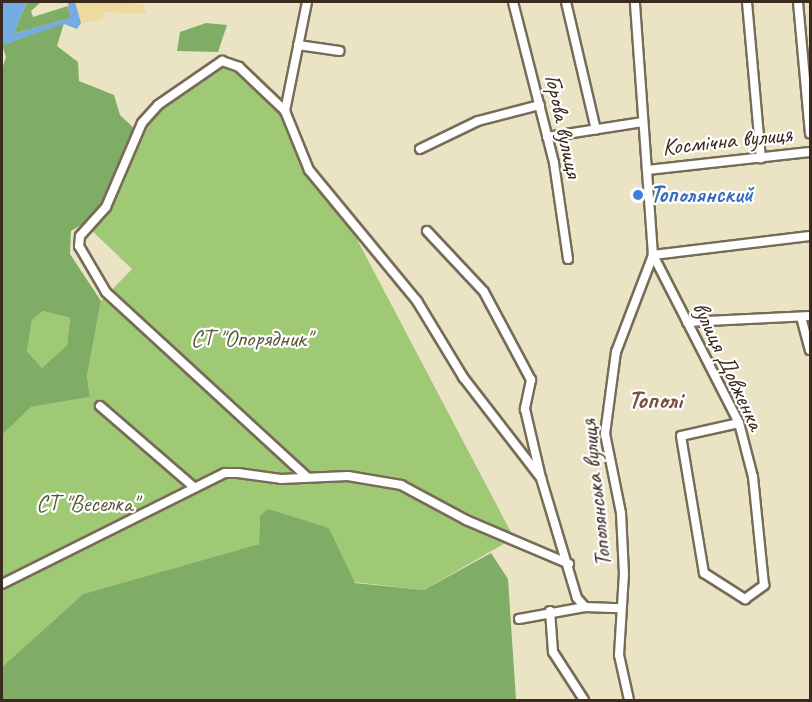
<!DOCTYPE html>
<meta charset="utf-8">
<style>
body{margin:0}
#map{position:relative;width:812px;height:702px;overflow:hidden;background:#eae4c5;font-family:Caveat,sans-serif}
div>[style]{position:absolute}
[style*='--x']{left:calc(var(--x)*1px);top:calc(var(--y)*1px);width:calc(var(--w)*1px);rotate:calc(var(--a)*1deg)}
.green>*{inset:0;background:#9fc975}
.forest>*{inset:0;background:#7fad66}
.sand>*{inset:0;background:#eeda9e}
.water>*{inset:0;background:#73abe2}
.roads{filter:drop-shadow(2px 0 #786b58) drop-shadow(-2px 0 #786b58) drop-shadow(0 2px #786b58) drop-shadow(0 -2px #786b58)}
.minor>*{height:8px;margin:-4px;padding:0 4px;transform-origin:4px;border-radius:4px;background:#fff}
.dots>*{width:16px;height:16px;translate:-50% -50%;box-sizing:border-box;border:3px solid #fff;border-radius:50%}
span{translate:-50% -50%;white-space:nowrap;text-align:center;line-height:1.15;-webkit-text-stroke:4.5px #fff;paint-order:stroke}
.street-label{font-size:24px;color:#3b2a1e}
.shop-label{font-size:24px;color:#366cbe;font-weight:700}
.left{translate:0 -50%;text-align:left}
.park-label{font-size:24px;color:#595a38}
.neighbourhood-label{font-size:26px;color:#795041;font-weight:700}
.frame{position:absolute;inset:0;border:3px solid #3b2a1e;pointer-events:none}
</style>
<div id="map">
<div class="green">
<i style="clip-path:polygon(228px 61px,279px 103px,309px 170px,349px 224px,514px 538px,424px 590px,354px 582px,329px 528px,260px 517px,259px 544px,83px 594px,2px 667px,2px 435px,31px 407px,90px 397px,87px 376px,101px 301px,132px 269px,86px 225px,158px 105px)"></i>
<i style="clip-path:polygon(43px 311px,70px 318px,67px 345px,42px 368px,27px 351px,32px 320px)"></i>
</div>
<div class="forest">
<i style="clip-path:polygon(27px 2px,41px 2px,31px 11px,33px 17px,68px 6px,71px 18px,13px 34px)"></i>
<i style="clip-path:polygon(evenodd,64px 23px,57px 46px,78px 62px,79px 81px,114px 95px,120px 115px,138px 132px,125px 175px,96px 216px,71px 231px,70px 254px,101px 301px,87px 376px,90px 397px,31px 407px,2px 435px,2px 69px,6px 57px,2px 45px,64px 23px,43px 311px,70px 318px,67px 345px,42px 368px,27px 351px,32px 320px,43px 311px)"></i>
<i style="clip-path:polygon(206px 23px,227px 25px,218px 52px,177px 51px,180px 32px)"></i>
<i style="clip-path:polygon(268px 509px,329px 528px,355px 583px,424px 590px,491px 553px,508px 579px,516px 700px,2px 700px,2px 667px,83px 594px,259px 544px,260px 516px)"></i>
</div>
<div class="sand">
<i style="clip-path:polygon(75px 2px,123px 2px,143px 5px,147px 14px,105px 12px,102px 20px,81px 23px)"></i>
</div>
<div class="water">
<i style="clip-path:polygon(2px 2px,27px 2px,13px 34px,70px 18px,68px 2px,75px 2px,81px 23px,77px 29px,64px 24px,2px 45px)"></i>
</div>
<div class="roads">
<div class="minor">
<i style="--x:513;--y:2;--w:166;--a:75.7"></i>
<i style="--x:554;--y:163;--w:97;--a:81.7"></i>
<i style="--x:566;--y:2;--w:131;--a:76.8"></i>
<i style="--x:747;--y:2;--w:157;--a:84.9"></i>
<i style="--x:798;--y:2;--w:132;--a:84.8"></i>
<i style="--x:298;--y:45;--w:42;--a:8.1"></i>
<i style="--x:285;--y:111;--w:111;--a:-78.6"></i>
<i style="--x:547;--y:137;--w:97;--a:-8.9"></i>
<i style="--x:420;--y:149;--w:64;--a:-25.8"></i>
<i style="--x:478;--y:121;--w:64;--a:-14.5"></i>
<i style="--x:647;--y:170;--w:164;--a:-6.3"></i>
<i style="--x:427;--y:231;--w:83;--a:46.9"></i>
<i style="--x:484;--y:292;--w:100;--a:61.9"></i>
<i style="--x:531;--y:380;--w:30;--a:102"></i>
<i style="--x:525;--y:409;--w:71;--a:76.9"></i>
<i style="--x:541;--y:478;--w:125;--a:73.3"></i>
<i style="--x:577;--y:598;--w:12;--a:48"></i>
<i style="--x:801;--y:317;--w:34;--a:75"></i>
<i style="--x:687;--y:322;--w:123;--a:-2.8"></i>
<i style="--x:100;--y:406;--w:125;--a:40.8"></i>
<i style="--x:739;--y:423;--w:59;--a:167.4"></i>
<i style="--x:681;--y:436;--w:139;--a:80.5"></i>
<i style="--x:704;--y:573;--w:49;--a:32.4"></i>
<i style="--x:745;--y:599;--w:24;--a:-36"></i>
<i style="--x:764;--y:585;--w:109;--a:-95.8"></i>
<i style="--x:753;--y:477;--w:56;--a:-104.5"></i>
<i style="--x:739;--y:423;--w:189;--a:-117.1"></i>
<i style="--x:653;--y:255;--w:158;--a:-6.9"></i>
<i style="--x:307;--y:477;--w:273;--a:-137.4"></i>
<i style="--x:106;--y:292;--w:53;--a:-120.4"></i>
<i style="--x:79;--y:246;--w:10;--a:-84"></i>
<i style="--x:80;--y:236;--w:39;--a:-48"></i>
<i style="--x:106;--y:207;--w:91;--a:-66.8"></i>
<i style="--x:142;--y:123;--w:24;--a:-48"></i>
<i style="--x:158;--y:105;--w:78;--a:-34.5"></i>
<i style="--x:222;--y:61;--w:18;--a:19"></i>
<i style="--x:239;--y:67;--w:64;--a:43.7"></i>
<i style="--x:285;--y:111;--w:64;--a:67.9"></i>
<i style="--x:309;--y:170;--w:170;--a:50.5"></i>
<i style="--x:417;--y:301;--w:89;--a:58.8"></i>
<i style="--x:463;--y:377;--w:128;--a:52.3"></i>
<i style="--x:2;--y:584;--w:249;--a:-26.5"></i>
<i style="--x:225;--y:473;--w:13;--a:0"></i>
<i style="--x:238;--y:473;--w:43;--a:7.9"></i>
<i style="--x:281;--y:479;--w:67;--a:-2.6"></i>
<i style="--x:348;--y:476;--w:54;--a:9.6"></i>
<i style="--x:401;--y:485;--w:74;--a:28.3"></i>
<i style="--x:466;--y:520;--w:112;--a:23.1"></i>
<i style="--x:550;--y:611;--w:41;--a:85.8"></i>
<i style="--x:553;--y:652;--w:57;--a:57.1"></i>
<i style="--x:519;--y:619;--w:67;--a:-10.3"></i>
<i style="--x:585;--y:607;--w:35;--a:2"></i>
<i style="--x:629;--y:700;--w:46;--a:-102.5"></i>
<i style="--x:619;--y:655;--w:81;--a:-86.5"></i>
<i style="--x:624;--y:574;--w:61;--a:-92.8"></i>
<i style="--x:621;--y:513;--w:81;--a:-101.4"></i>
<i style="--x:605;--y:434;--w:83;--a:-82.4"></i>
<i style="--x:616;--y:352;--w:104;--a:-69.1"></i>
<i style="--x:653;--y:255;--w:254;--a:-94.1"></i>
</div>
</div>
<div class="dots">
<i style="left:638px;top:195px;background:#3f7fe0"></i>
</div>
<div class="street-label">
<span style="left:563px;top:126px;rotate:78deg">Горова вулиця</span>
<span style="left:727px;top:141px;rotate:-6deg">Космічна вулиця</span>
<span style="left:728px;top:366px;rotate:65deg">вулиця Довженка</span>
<span style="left:596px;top:493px;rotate:-96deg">Тополянська вулиця</span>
</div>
<div class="shop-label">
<span class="left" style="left:650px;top:195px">Тополянский</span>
</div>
<div class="park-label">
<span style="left:251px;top:339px">СТ "Опорядник"</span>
<span style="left:87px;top:504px">СТ "Веселка"</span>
</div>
<div class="neighbourhood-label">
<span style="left:655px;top:400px">Тополі</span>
</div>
<div class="frame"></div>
</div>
